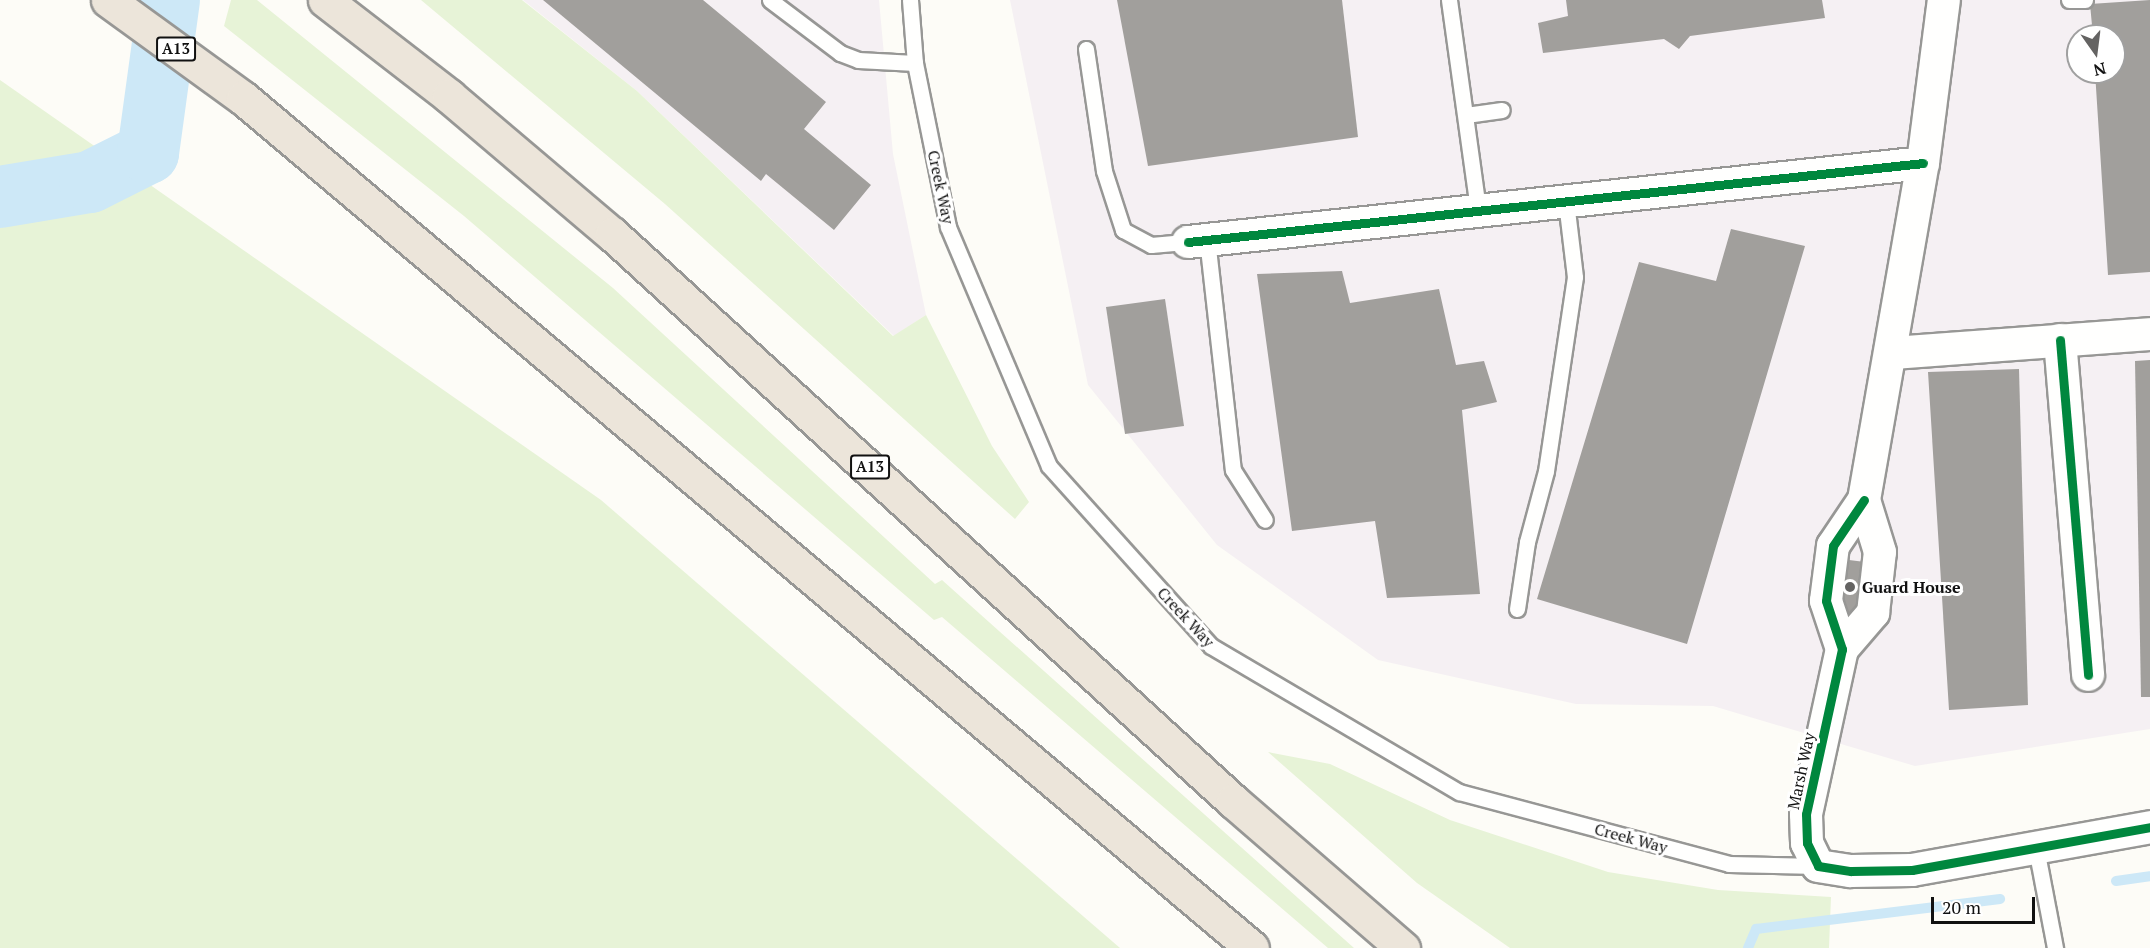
<!DOCTYPE html>
<style>
body{margin:0}
#map{position:relative;width:2150px;height:948px;overflow:hidden;background:#fdfcf7;font-family:"PT Serif",serif}
div>[style]{position:absolute}
[style*='--x']{left:calc(var(--x)*1px);top:calc(var(--y)*1px);width:calc(var(--w)*1px);rotate:calc(var(--a)*1deg)}
.industrial>*{inset:0;background:#f5f0f3}
.green>*{inset:0;background:#e7f3d7}
.stream>*{height:10px;margin:-5px;padding:0 5px;transform-origin:5px;border-radius:5px;background:#cde8f7}
.river>*{height:62px;margin:-31px;padding:0 31px;transform-origin:31px;border-radius:31px;background:#cde8f7}
.building>*{inset:0;background:#a19f9c}
.roads{filter:drop-shadow(2px 0 #979795) drop-shadow(-2px 0 #979795) drop-shadow(0 2px #979795) drop-shadow(0 -2px #979795)}
.service>*{height:15px;margin:-7.5px;padding:0 7.5px;transform-origin:7.5px;border-radius:7.5px;background:#fffffe}
.minor>*{height:32px;margin:-16px;padding:0 16px;transform-origin:16px;border-radius:16px;background:#fffffe}
.trunk>*{height:33px;margin:-16.5px;padding:0 16.5px;transform-origin:16.5px;border-radius:16.5px;background:#ece5da}
.cycleway>*{height:9px;margin:-4.5px;padding:0 4.5px;transform-origin:4.5px;border-radius:4.5px;background:#00873e}
.dots>*{width:16px;height:16px;translate:-50% -50%;box-sizing:border-box;border:3px solid #fff;border-radius:50%}
span{translate:-50% -50%;white-space:nowrap;text-align:center;line-height:1.15;-webkit-text-stroke:6px #fff;paint-order:stroke}
.shield-label span{padding:2px 4px;background:#fff;border:2px solid;border-radius:4px;-webkit-text-stroke-width:0}
.shield-label{font-size:15px;color:#111;font-weight:700}
.street-label{font-size:16px;color:#111}
.poi-label{font-size:16px;color:#111;font-weight:700}
.left{translate:0 -50%;text-align:left}
.north{position:absolute;left:2066px;top:24px;width:60px;height:60px;box-sizing:border-box;background:#fff;border:2px solid #a0a0a0;border-radius:50%;rotate:166deg;font-size:16px;font-weight:700;line-height:24px;text-align:center;color:#111}
.north::after{content:'';display:block;margin:auto;width:21px;height:27px;background:#646362;clip-path:polygon(50% 0,100% 100%,50% 72%,0 100%)}
.scale{position:absolute;left:1931px;top:897px;width:104px;height:27px;box-sizing:border-box;border:3px solid #111;border-top:0;padding-left:8px;font-size:18px;line-height:21px;white-space:nowrap;color:#111;-webkit-text-stroke:4px #fff;paint-order:stroke}
</style>
<div id="map">
<div class="industrial">
<i style="clip-path:polygon(523px 0,879px 0,893px 154px,926px 315px,894px 336px,637px 91px)"></i>
<i style="clip-path:polygon(evenodd,1010px 0,2150px 0,2150px 729px,1915px 766px,1713px 706px,1576px 704px,1378px 660px,1217px 545px,1088px 385px,1010px 0,2078px 36px,2114px 36px,2114px 72px,2078px 72px,2078px 36px)"></i>
</div>
<div class="green">
<i style="clip-path:polygon(231px 0,257px 0,613px 288px,935px 584px,942px 580px,1354px 948px,1328px 948px,942px 617px,934px 620px,464px 216px,224px 26px)"></i>
<i style="clip-path:polygon(421px 0,522px 0,637px 91px,893px 336px,926px 315px,992px 446px,1029px 502px,1015px 519px,665px 204px)"></i>
<i style="clip-path:polygon(0 80px,601px 500px,1120px 948px,0 948px)"></i>
<i style="clip-path:polygon(1268px 752px,1330px 764px,1450px 820px,1608px 872px,1718px 890px,1831px 897px,1829px 948px,1510px 948px,1417px 883px)"></i>
</div>
<div class="stream">
<i style="--x:2116;--y:881;--w:34;--a:-8"></i>
<i style="--x:1748;--y:948;--w:21;--a:-67"></i>
<i style="--x:1756;--y:929;--w:246;--a:-7"></i>
</div>
<div class="river">
<i style="--x:0;--y:197;--w:91;--a:-9.5"></i>
<i style="--x:90;--y:182;--w:65;--a:-26.6"></i>
<i style="--x:148;--y:153;--w:154;--a:-82.2"></i>
</div>
<div class="building">
<i style="clip-path:polygon(543px 0,703px 0,826px 102px,804px 129px,871px 185px,834px 230px,766px 174px,761px 181px)"></i>
<i style="clip-path:polygon(1117px 0,1342px 0,1358px 137px,1148px 166px)"></i>
<i style="clip-path:polygon(1566px 0,1822px 0,1825px 18px,1690px 36px,1679px 49px,1664px 39px,1543px 53px,1538px 23px,1568px 16px)"></i>
<i style="clip-path:polygon(2150px 0,2150px 272px,2108px 275px,2095px 72px,2114px 72px,2114px 36px,2093px 36px,2090px 4px)"></i>
<i style="clip-path:polygon(1731px 229px,1805px 246px,1687px 644px,1537px 599px,1639px 262px,1716px 281px)"></i>
<i style="clip-path:polygon(1342px 271px,1350px 303px,1439px 289px,1456px 365px,1484px 361px,1497px 402px,1462px 410px,1480px 594px,1387px 598px,1375px 521px,1292px 531px,1257px 274px)"></i>
<i style="clip-path:polygon(1165px 299px,1184px 426px,1125px 434px,1106px 307px)"></i>
<i style="clip-path:polygon(2150px 360px,2150px 697px,2141px 697px,2135px 361px)"></i>
<i style="clip-path:polygon(2019px 369px,2028px 705px,1949px 710px,1928px 372px)"></i>
<i style="clip-path:polygon(1841px 559px,1865px 562px,1859px 614px,1835px 611px)"></i>
</div>
<div class="roads">
<div class="service">
<i style="--x:770;--y:0;--w:88;--a:37.1"></i>
<i style="--x:840;--y:53;--w:19;--a:21"></i>
<i style="--x:858;--y:60;--w:57;--a:3"></i>
<i style="--x:910;--y:0;--w:63;--a:85.5"></i>
<i style="--x:915;--y:63;--w:167;--a:78.6"></i>
<i style="--x:948;--y:227;--w:259;--a:67.1"></i>
<i style="--x:1049;--y:466;--w:242;--a:48"></i>
<i style="--x:1211;--y:646;--w:288;--a:30.5"></i>
<i style="--x:1459;--y:792;--w:279;--a:14.9"></i>
<i style="--x:1729;--y:864;--w:89;--a:1.3"></i>
<i style="--x:1449;--y:0;--w:211;--a:82.1"></i>
<i style="--x:2069;--y:0;--w:16;--a:0"></i>
<i style="--x:1086;--y:49;--w:123;--a:81.6"></i>
<i style="--x:1104;--y:171;--w:62;--a:72.1"></i>
<i style="--x:1123;--y:230;--w:32;--a:28"></i>
<i style="--x:1151;--y:245;--w:37;--a:-5"></i>
<i style="--x:1466;--y:115;--w:36;--a:-8"></i>
<i style="--x:1207;--y:239;--w:232;--a:83.6"></i>
<i style="--x:1233;--y:470;--w:59;--a:57.4"></i>
<i style="--x:1517;--y:609;--w:68;--a:-81.5"></i>
<i style="--x:1527;--y:542;--w:73;--a:-75"></i>
<i style="--x:1546;--y:471;--w:196;--a:-81.5"></i>
<i style="--x:1575;--y:277;--w:77;--a:-96.8"></i>
<i style="--x:2036;--y:848;--w:102;--a:79.2"></i>
</div>
<div class="minor">
<i style="--x:1188;--y:242;--w:739;--a:-6.13"></i>
<i style="--x:2060;--y:340;--w:336;--a:85.2"></i>
<i style="--x:1892;--y:353;--w:259;--a:-4.2"></i>
<i style="--x:1864;--y:500;--w:55;--a:124"></i>
<i style="--x:1833;--y:546;--w:55;--a:97.3"></i>
<i style="--x:1826;--y:601;--w:51;--a:71.6"></i>
<i style="--x:1842;--y:649;--w:169;--a:102.3"></i>
<i style="--x:1806;--y:814;--w:29;--a:88"></i>
<i style="--x:1807;--y:843;--w:25;--a:64"></i>
<i style="--x:1818;--y:866;--w:33;--a:9"></i>
<i style="--x:1851;--y:871;--w:61;--a:-0.9"></i>
<i style="--x:1912;--y:870;--w:242;--a:-10.2"></i>
<i style="--x:1842;--y:649;--w:48;--a:-49.3"></i>
<i style="--x:1873;--y:613;--w:61;--a:-83.5"></i>
<i style="--x:1880;--y:552;--w:54;--a:-107.1"></i>
<i style="--x:1864;--y:500;--w:342;--a:-80.1"></i>
<i style="--x:1923;--y:163;--w:164;--a:-82.7"></i>
</div>
<div class="trunk">
<i style="--x:108;--y:0;--w:167;--a:36"></i>
<i style="--x:243;--y:98;--w:1319;--a:40.11"></i>
<i style="--x:325;--y:0;--w:157;--a:37.7"></i>
<i style="--x:449;--y:96;--w:214;--a:40.3"></i>
<i style="--x:612;--y:234;--w:841;--a:42.4"></i>
<i style="--x:1233;--y:801;--w:225;--a:40.9"></i>
</div>
</div>
<div class="cycleway">
<i style="--x:1188;--y:242;--w:739;--a:-6.13"></i>
<i style="--x:2060;--y:340;--w:336;--a:85.2"></i>
<i style="--x:1864;--y:500;--w:55;--a:124"></i>
<i style="--x:1833;--y:546;--w:55;--a:97.3"></i>
<i style="--x:1826;--y:601;--w:51;--a:71.6"></i>
<i style="--x:1842;--y:649;--w:169;--a:102.3"></i>
<i style="--x:1806;--y:814;--w:29;--a:88"></i>
<i style="--x:1807;--y:843;--w:25;--a:64"></i>
<i style="--x:1818;--y:866;--w:33;--a:9"></i>
<i style="--x:1851;--y:871;--w:61;--a:-0.9"></i>
<i style="--x:1912;--y:870;--w:242;--a:-10.2"></i>
</div>
<div class="dots">
<i style="left:1850px;top:587px;background:#646362"></i>
</div>
<div class="shield-label">
<span style="left:176px;top:49px">A13</span>
<span style="left:870px;top:467px">A13</span>
</div>
<div class="street-label">
<span style="left:941px;top:187px;rotate:78deg">Creek Way</span>
<span style="left:1186px;top:617px;rotate:47deg">Creek Way</span>
<span style="left:1801px;top:771px;rotate:-78deg">Marsh Way</span>
<span style="left:1631px;top:838px;rotate:15deg">Creek Way</span>
</div>
<div class="poi-label">
<span class="left" style="left:1862px;top:587px">Guard House</span>
</div>
<div class="north">N</div>
<div class="scale">20 m</div>
</div>
